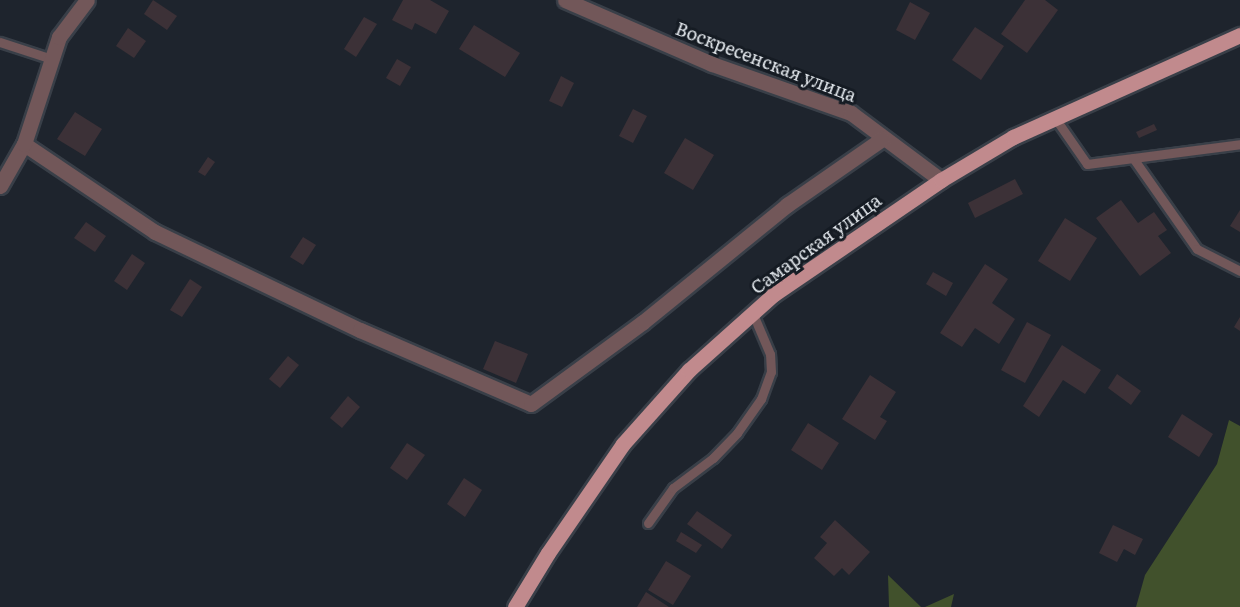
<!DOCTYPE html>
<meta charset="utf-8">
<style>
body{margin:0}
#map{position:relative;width:1240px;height:607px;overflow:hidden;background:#1e242d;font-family:Literata,serif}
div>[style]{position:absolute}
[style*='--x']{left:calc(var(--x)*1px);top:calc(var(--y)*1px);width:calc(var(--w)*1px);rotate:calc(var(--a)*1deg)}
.green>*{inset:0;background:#41512c}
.building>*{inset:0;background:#3c3137}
.roads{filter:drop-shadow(2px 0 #393f48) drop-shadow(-2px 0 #393f48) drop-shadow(0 2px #393f48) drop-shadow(0 -2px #393f48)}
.service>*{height:9px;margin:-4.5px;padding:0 4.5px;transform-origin:4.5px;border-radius:4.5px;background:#725759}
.minor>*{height:15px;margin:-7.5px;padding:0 7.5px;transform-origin:7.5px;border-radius:7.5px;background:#725759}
.primary>*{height:15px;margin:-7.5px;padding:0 7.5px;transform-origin:7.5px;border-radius:7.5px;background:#c18a8d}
span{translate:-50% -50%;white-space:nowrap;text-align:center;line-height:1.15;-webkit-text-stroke:6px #151b23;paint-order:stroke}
.street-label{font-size:18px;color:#e2e7ec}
</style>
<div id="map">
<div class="green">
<i style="clip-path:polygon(1229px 420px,1240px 426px,1240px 607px,1136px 607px,1145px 575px,1217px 464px)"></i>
<i style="clip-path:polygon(888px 575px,921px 607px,889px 607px)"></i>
<i style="clip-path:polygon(954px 594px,951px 607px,925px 607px)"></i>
</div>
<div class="building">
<i style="clip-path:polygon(153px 0,177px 16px,167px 30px,144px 14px)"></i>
<i style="clip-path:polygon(403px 0,430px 0,449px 11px,436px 34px,415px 23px,412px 30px,392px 20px)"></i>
<i style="clip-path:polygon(1025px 0,1045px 0,1058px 10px,1027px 53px,1001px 34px)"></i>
<i style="clip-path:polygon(910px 2px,930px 13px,915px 40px,896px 30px)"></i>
<i style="clip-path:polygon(364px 17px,377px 24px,356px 57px,344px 49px)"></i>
<i style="clip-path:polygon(474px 25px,520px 53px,505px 77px,459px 49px)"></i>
<i style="clip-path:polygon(975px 27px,1004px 46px,981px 80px,952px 60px)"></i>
<i style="clip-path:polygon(128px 28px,146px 41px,134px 58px,116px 46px)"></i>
<i style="clip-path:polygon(397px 59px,411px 67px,400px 86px,386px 78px)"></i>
<i style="clip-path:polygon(561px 76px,574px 83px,562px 107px,549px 101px)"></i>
<i style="clip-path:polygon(633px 109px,647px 116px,633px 143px,619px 136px)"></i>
<i style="clip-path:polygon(75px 112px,102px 129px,85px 156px,57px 139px)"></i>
<i style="clip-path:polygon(1154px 124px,1157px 130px,1139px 138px,1136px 132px)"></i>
<i style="clip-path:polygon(685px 138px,714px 155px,693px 190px,664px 173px)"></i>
<i style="clip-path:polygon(208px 157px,215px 162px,205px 176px,198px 172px)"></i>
<i style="clip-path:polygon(1015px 179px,1023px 194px,975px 218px,968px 203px)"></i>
<i style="clip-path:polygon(1121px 200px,1138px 223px,1154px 212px,1167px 230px,1158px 236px,1171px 253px,1140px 276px,1096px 218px)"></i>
<i style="clip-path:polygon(1240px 210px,1240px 232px,1230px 226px)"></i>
<i style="clip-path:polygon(1065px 218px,1097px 238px,1070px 281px,1038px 261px)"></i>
<i style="clip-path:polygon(86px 222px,106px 236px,95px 252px,74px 238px)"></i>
<i style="clip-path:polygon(303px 237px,316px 245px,303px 265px,290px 257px)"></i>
<i style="clip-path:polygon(132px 254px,145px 263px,127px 290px,114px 281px)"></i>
<i style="clip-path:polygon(985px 264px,1008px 279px,992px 303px,1015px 319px,999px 344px,975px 328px,962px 347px,940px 333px)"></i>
<i style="clip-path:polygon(933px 272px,953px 283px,946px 296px,926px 284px)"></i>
<i style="clip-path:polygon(190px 279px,202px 287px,182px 317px,170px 310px)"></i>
<i style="clip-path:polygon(1240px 317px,1240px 331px,1234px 327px)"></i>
<i style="clip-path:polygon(1027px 322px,1051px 335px,1025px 383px,1001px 370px)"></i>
<i style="clip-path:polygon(495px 341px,528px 354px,516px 383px,483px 369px)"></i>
<i style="clip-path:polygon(1062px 345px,1101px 370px,1085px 394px,1063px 380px,1039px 417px,1023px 406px)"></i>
<i style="clip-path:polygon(288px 356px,299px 365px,280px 388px,269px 379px)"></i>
<i style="clip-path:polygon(1117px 374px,1141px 391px,1131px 405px,1108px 388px)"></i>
<i style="clip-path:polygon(870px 375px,896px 392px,880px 417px,887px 421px,875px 440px,842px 419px)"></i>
<i style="clip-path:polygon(348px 396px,360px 407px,342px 428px,330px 418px)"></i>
<i style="clip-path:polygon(1182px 414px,1213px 434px,1199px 457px,1168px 437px)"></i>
<i style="clip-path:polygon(808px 423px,839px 443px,822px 470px,791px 450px)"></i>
<i style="clip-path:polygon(407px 443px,425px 455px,407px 480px,390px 468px)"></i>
<i style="clip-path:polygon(464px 478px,482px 490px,465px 517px,447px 504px)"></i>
<i style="clip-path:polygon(697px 511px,732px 535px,722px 549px,687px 524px)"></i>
<i style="clip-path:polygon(835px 520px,870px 552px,849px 575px,842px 568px,834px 576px,814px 558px,827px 543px,820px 537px)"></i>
<i style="clip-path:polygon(1113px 525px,1143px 539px,1135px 555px,1124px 549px,1117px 562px,1099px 553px)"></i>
<i style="clip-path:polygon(681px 532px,702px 545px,696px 553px,676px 541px)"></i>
<i style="clip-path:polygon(666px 561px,691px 576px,673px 605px,648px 590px)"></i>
<i style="clip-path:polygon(646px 592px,669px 607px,637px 607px)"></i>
</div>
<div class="roads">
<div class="service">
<i style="--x:0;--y:42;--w:55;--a:18.1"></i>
<i style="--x:1055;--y:118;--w:56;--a:55.2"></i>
<i style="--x:1087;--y:164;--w:154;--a:-7.4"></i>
<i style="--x:1133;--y:158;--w:111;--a:54.9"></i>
<i style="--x:1197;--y:249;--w:48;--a:27.1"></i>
<i style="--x:648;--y:523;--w:43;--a:-54.5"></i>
<i style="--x:673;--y:488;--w:50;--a:-36.9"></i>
<i style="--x:713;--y:458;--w:35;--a:-46"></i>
<i style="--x:737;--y:433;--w:42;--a:-54.8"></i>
<i style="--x:761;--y:399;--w:29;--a:-70"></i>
<i style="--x:771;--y:372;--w:18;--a:-93"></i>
<i style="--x:770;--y:354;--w:43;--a:-113"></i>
</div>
<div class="minor">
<i style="--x:565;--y:0;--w:160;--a:23.5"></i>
<i style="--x:712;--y:64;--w:147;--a:19.4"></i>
<i style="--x:851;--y:113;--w:112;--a:36.7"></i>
<i style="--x:24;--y:144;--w:158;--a:33.9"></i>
<i style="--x:155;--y:232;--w:227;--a:25.6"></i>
<i style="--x:360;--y:330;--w:186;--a:23.4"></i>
<i style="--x:531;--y:404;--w:139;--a:-36.2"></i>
<i style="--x:643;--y:322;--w:186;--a:-39.1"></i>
<i style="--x:787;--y:205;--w:116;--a:-34.8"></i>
<i style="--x:0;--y:186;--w:48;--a:-60.3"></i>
<i style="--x:24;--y:144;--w:113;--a:-71.9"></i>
<i style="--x:59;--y:37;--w:46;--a:-52.9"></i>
</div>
<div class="primary">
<i style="--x:515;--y:607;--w:63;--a:-58.6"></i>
<i style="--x:548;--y:553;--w:132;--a:-55.5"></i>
<i style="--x:623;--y:444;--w:99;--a:-48.3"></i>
<i style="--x:689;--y:370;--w:114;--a:-41.8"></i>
<i style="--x:774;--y:294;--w:202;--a:-34.3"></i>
<i style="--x:941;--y:180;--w:84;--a:-30.8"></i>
<i style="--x:1013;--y:137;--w:249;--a:-24.2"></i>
</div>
</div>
<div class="street-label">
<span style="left:766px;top:62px;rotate:21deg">Воскресенская улица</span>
<span style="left:816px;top:244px;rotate:-36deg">Самарская улица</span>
</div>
</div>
